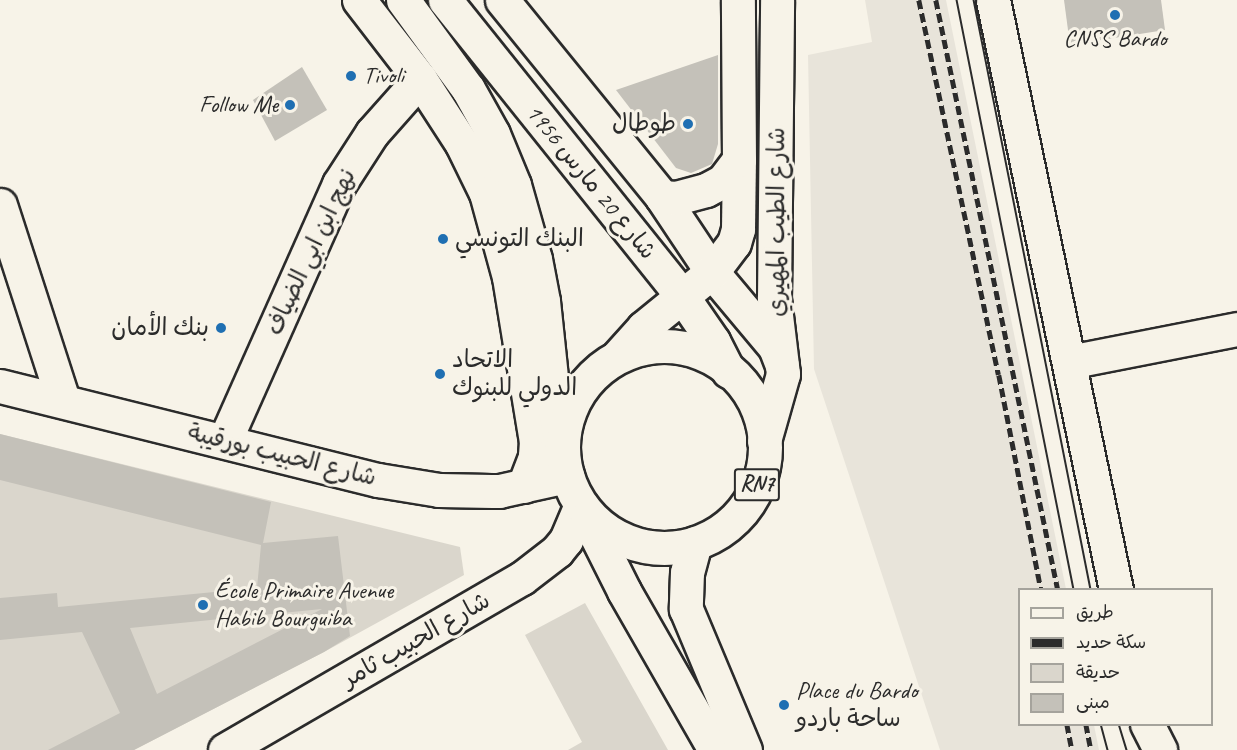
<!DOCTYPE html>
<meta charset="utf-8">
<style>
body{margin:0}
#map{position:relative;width:1237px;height:750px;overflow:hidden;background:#f7f3e8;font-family:Caveat,"Playpen Sans Arabic",sans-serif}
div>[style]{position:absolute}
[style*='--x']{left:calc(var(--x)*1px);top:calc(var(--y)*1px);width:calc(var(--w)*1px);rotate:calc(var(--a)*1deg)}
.built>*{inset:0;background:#e8e4da}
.green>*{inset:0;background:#dad6cc}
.building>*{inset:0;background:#c4c1b9}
.roads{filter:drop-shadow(2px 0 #2b2b2b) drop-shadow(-2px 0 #2b2b2b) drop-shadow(0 2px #2b2b2b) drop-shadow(0 -2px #2b2b2b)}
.minor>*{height:33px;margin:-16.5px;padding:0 16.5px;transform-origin:16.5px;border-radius:16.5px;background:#f7f3e8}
.major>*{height:33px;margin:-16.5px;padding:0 16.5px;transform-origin:16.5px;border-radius:16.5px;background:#f7f3e8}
.major>.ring{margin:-16.5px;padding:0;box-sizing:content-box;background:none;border:33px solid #f7f3e8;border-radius:50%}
.tram>*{height:1.5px;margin:-0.75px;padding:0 0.75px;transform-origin:0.75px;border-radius:0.75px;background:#2b2b2b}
.rail>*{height:4.5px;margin-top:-2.25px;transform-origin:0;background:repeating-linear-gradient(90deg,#2b2b2b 0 9px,transparent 0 13.5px)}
.dots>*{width:16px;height:16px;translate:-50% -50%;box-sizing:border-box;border:3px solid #f7f3e8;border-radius:50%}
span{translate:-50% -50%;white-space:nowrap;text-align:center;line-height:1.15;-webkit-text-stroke:6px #f7f3e8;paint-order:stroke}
.shield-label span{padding:2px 4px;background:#f7f3e8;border:2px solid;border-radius:4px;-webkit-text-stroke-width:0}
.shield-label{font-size:22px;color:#2b2b2b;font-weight:700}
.poi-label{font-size:24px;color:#2b2b2b}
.left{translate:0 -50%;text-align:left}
.right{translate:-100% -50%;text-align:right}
.street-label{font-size:24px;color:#2b2b2b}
.legend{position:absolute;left:1018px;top:588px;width:195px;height:138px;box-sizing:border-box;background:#f7f3e8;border:2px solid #a5a39c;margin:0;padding:8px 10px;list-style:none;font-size:18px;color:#2b2b2b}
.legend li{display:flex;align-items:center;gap:12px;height:30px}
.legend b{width:30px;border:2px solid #a5a39c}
</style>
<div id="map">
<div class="built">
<i style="clip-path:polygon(865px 0,946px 0,1066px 589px,1020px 590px,1020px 724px,1094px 725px,1099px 750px,940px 750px,814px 369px,808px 55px,872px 42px)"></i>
</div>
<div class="green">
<i style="clip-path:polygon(0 434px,460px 547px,464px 575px,324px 652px,134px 750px,0 750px)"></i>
<i style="clip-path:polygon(585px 603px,668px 750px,568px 750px,582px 742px,525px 635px)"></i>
</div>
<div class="building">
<i style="clip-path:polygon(1064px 0,1161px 0,1165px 30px,1070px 45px)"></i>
<i style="clip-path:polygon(718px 55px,718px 144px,712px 164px,691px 173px,676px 168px,616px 90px)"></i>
<i style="clip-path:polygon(302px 67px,327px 110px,275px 141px,253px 100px)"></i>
<i style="clip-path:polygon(evenodd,0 434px,271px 502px,263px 543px,338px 536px,350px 636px,324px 652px,134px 750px,48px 750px,120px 713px,82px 632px,0 640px,0 598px,57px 593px,58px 607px,257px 588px,261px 545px,0 480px,0 434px,322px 609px,157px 694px,130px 628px,322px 609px)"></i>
</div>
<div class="roads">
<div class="minor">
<i style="--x:359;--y:0;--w:100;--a:52.3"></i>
<i style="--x:420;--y:79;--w:77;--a:57.1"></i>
<i style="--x:462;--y:144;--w:55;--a:63.9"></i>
<i style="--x:486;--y:193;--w:87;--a:74.7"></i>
<i style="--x:509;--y:277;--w:166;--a:80.7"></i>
<i style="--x:536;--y:441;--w:16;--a:94"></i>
<i style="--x:535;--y:457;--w:31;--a:111"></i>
<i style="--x:502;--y:0;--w:254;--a:50.9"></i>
<i style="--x:662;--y:197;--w:90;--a:56.3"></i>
<i style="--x:712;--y:272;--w:98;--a:50"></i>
<i style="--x:775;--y:347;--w:19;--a:69"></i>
<i style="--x:0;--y:205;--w:205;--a:72.1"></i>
<i style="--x:1069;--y:362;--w:171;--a:-11.1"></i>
<i style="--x:0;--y:386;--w:390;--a:14"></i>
<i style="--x:378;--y:480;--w:62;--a:9.3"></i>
<i style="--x:439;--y:490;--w:60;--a:1"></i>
<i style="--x:499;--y:491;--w:70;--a:-12.4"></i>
<i style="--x:225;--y:440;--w:280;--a:-66"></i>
<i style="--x:339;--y:184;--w:61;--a:-57.1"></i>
<i style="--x:372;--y:133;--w:72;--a:-48.4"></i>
<i style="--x:225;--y:750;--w:343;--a:-30.1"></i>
<i style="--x:522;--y:578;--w:44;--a:-37.6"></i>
<i style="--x:557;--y:551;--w:14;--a:-51"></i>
<i style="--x:566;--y:540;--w:38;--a:-67"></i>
</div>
<div class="major">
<i style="--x:403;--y:0;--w:110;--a:53.9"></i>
<i style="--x:468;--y:89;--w:51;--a:60.9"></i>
<i style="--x:493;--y:134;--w:55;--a:67.6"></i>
<i style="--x:514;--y:185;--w:77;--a:74.2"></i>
<i style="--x:535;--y:259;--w:43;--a:79.2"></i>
<i style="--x:543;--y:301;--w:96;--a:84"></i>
<i style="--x:553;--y:396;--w:43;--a:80.5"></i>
<i style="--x:445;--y:0;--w:379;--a:51.3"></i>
<i style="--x:682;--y:296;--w:55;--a:55.4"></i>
<i style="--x:713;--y:341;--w:34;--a:63"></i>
<i style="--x:993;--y:0;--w:603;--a:78.22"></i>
<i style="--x:662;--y:197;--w:14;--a:4"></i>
<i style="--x:676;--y:198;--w:31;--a:-15"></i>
<i style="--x:706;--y:190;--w:19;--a:-28"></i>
<i style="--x:723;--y:181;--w:26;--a:-53"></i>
<i class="ring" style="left:563px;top:346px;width:169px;height:169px"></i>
<i style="--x:618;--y:356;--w:38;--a:-48"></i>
<i style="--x:643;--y:328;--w:89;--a:-39.1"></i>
<i style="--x:712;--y:272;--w:36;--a:-53"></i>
<i style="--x:734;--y:243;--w:15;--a:-74"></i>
<i style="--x:738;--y:229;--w:69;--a:-89.2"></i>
<i style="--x:739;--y:160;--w:160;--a:-90.4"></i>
<i style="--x:764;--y:441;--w:70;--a:-74.2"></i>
<i style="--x:783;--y:374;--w:77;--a:-96.8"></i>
<i style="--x:774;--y:298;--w:298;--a:-89.4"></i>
<i style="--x:587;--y:517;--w:83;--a:63.4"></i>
<i style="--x:624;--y:591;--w:183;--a:60.2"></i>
<i style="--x:695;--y:543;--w:30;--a:105"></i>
<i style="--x:687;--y:572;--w:37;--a:92"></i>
<i style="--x:686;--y:609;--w:153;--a:67.3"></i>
<i style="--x:1147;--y:724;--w:29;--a:63"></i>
</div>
</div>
<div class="tram">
<i style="--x:957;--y:0;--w:601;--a:78.78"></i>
<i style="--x:974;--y:0;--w:601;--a:78.78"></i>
<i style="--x:1101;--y:724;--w:27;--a:75"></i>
<i style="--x:1119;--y:724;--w:27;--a:73"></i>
</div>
<div class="rail">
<i style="--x:919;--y:0;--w:383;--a:78"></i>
<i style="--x:999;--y:375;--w:219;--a:78.9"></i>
<i style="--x:936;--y:0;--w:602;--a:78.32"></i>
<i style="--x:1067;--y:724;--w:26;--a:79"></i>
<i style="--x:1086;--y:724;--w:26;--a:79"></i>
</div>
<div class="dots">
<i style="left:1115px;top:15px;background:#1f6fb2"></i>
<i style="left:351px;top:76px;background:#1f6fb2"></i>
<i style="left:290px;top:105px;background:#1f6fb2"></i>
<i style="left:688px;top:124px;background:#1f6fb2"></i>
<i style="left:443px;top:239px;background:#1f6fb2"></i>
<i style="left:221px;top:328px;background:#1f6fb2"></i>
<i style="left:440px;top:374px;background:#1f6fb2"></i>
<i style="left:203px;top:605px;background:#1f6fb2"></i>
<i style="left:784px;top:705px;background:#1f6fb2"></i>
</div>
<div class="shield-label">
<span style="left:757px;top:485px">RN7</span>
</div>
<div class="poi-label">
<span style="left:1115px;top:39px">CNSS Bardo</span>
<span class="left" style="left:363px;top:76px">Tivoli</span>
<span class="right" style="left:278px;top:105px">Follow Me</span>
<span class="right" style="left:676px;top:124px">طوطال</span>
<span class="left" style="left:455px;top:239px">البنك التونسي</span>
<span class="right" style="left:209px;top:328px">بنك الأمان</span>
<span class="left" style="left:452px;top:374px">الاتحاد<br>الدولي للبنوك</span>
<span class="left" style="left:215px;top:605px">École Primaire Avenue<br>Habib Bourguiba</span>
<span class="left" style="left:796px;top:705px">Place du Bardo<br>ساحة باردو</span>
</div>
<div class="street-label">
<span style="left:591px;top:182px;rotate:51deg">شارع 20 مارس 1956</span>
<span style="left:777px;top:222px;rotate:-90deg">شارع الطيب المهيري</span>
<span style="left:311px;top:252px;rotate:-65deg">نهج ابن ابي الضياف</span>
<span style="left:282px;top:455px;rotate:14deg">شارع الحبيب بورقيبة</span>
<span style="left:416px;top:640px;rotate:-30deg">شارع الحبيب ثامر</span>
</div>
<ul class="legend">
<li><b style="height:8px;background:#f7f3e8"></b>طريق</li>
<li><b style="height:8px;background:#2b2b2b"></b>سكة حديد</li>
<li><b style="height:16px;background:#dad6cc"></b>حديقة</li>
<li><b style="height:16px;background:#c4c1b9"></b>مبنى</li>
</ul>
</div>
